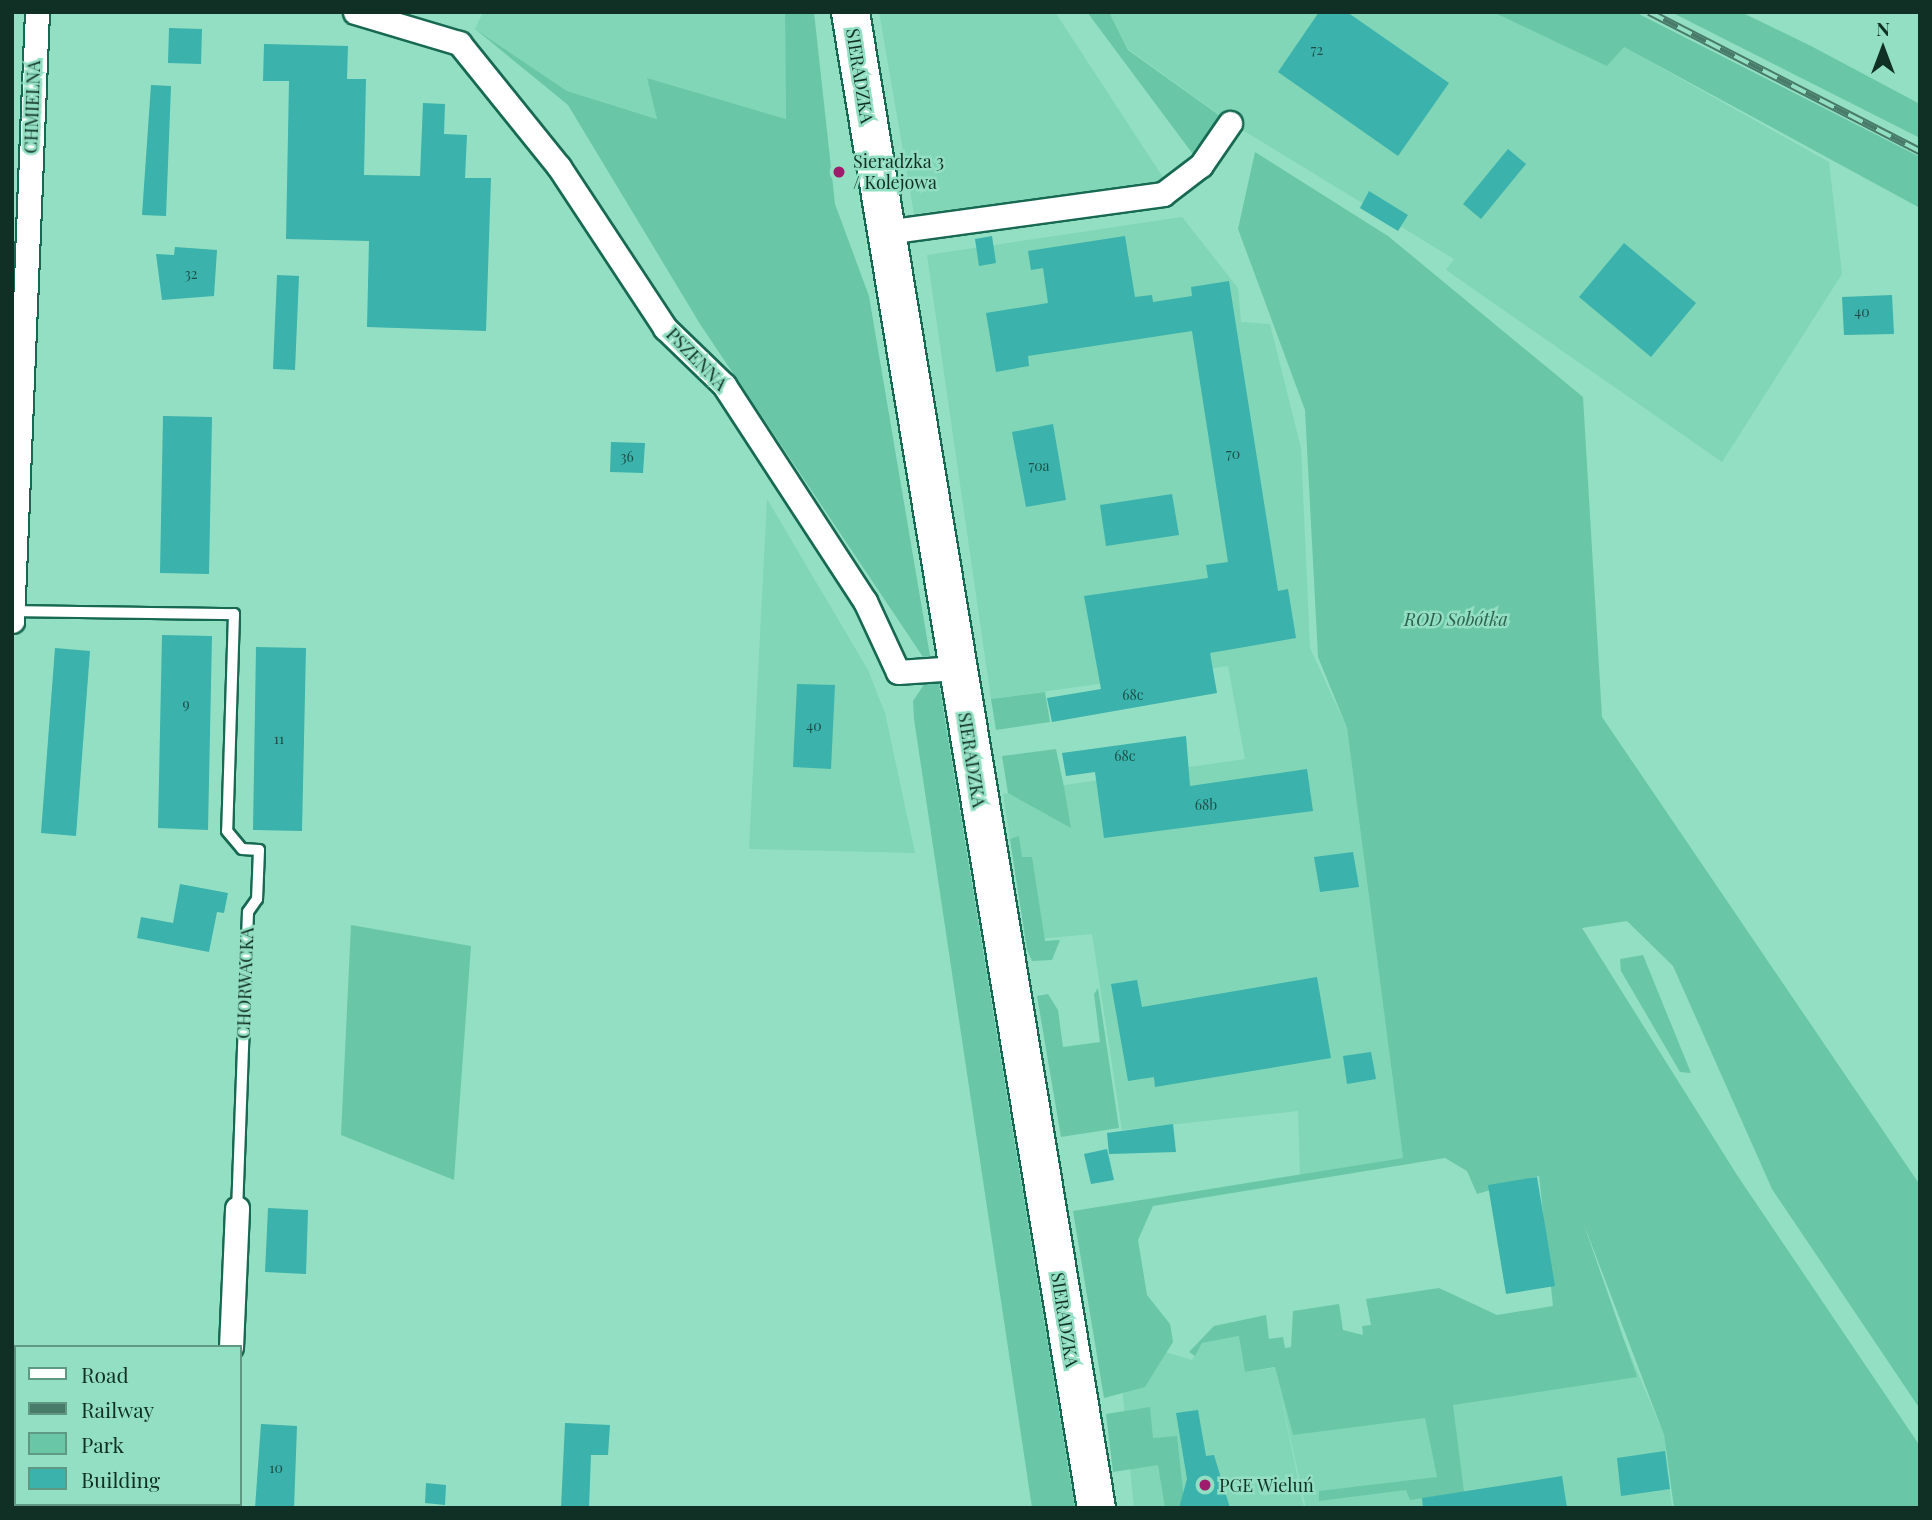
<!DOCTYPE html>
<meta charset="utf-8">
<style>
body{margin:0}
#map{position:relative;width:1932px;height:1520px;overflow:hidden;background:#93dfc3;font-family:"Playfair Display",serif}
div>[style]{position:absolute}
[style*='--x']{left:calc(var(--x)*1px);top:calc(var(--y)*1px);width:calc(var(--w)*1px);rotate:calc(var(--a)*1deg)}
.built>*{inset:0;background:#80d6b7}
.green>*{inset:0;background:#69c7a7}
.building>*{inset:0;background:#3bb2ab}
.roads{filter:drop-shadow(2px 0 #186952) drop-shadow(-2px 0 #186952) drop-shadow(0 2px #186952) drop-shadow(0 -2px #186952)}
.lane>*{height:10px;margin:-5px;padding:0 5px;transform-origin:5px;border-radius:5px;background:#fff}
.street>*{height:23px;margin:-11.5px;padding:0 11.5px;transform-origin:11.5px;border-radius:11.5px;background:#fff}
.primary>*{height:37px;margin:-18.5px;padding:0 18.5px;transform-origin:18.5px;border-radius:18.5px;background:#fff}
.rail>*{height:8px;margin-top:-4px;transform-origin:0;background:repeating-linear-gradient(90deg,#93dfc3 0 16px,#487b6a 0 32px);box-sizing:border-box;border-block:2px solid #487b6a}
.dots>*{width:19px;height:19px;translate:-50% -50%;box-sizing:border-box;border:4px solid #93dfc3;border-radius:50%}
span{translate:-50% -50%;white-space:nowrap;text-align:center;line-height:1.15;-webkit-text-stroke:5px #93dfc3;paint-order:stroke}
.number-label{font-size:14px;color:#1b5047}
.number-label span{-webkit-text-stroke-width:0}
.street-label{font-size:18px;color:#103026}
.poi-label{font-size:18px;color:#103026}
.left{translate:0 -50%;text-align:left}
.park-label{font-size:18px;color:#2d6250;font-style:italic}
.frame{position:absolute;inset:0;border:14px solid #103026;pointer-events:none}
.legend{position:absolute;left:14px;top:1345px;width:228px;height:161px;box-sizing:border-box;background:#93dfc3;border:2px solid #5f9984;margin:0;padding:9px 12px;list-style:none;font-size:21px;color:#103026}
.legend li{display:flex;align-items:center;gap:14px;height:35px}
.legend b{width:35px;border:2px solid #5f9984}
.north{position:absolute;left:1848px;top:14px;width:70px;height:70px;-webkit-text-stroke:5px #93dfc3;paint-order:stroke;rotate:0deg;font-size:19px;font-weight:700;line-height:28px;text-align:center;color:#103026}
.north::after{content:'';display:block;margin:auto;width:24px;height:32px;background:#103026;clip-path:polygon(50% 0,100% 100%,50% 72%,0 100%)}
</style>
<div id="map">
<div class="built">
<i style="clip-path:polygon(483px 12px,785px 12px,786px 119px,647px 78px,658px 119px,567px 91px,475px 29px)"></i>
<i style="clip-path:polygon(879px 12px,1055px 12px,1164px 179px,1152px 185px,914px 214px)"></i>
<i style="clip-path:polygon(1109px 12px,1493px 12px,1624px 47px,1829px 162px,1842px 274px,1722px 462px,1446px 270px,1454px 259px,1231px 123px,1128px 49px)"></i>
<i style="clip-path:polygon(1182px 217px,1238px 288px,1241px 322px,1270px 324px,1301px 448px,1310px 648px,1347px 728px,1403px 1158px,1300px 1175px,1298px 1111px,1122px 1130px,1092px 934px,1026px 940px,1003px 794px,1245px 759px,1228px 666px,991px 699px,927px 255px)"></i>
<i style="clip-path:polygon(767px 499px,868px 670px,885px 713px,915px 853px,749px 849px)"></i>
<i style="clip-path:polygon(1613px 1314px,1664px 1435px,1672px 1508px,1306px 1508px,1278px 1383px,1304px 1508px,1134px 1508px,1119px 1357px,1159px 1350px,1192px 1360px,1202px 1343px,1240px 1336px,1246px 1372px)"></i>
</div>
<div class="green">
<i style="clip-path:polygon(785px 12px,814px 12px,835px 204px,869px 296px,930px 656px,923px 657px,700px 324px,568px 105px,475px 29px,567px 91px,657px 119px,647px 78px,786px 119px)"></i>
<i style="clip-path:polygon(1087px 12px,1109px 12px,1128px 50px,1230px 123px,1201px 165px)"></i>
<i style="clip-path:polygon(1493px 12px,1635px 12px,1920px 157px,1920px 208px,1624px 47px,1607px 66px)"></i>
<i style="clip-path:polygon(1671px 12px,1741px 12px,1811px 46px,1920px 104px,1920px 138px)"></i>
<i style="clip-path:polygon(1255px 152px,1388px 236px,1583px 397px,1602px 717px,1920px 1185px,1920px 1409px,1772px 1189px,1673px 966px,1627px 921px,1582px 928px,1737px 1175px,1920px 1446px,1920px 1508px,1674px 1508px,1664px 1435px,1583px 1222px,1637px 1377px,1453px 1405px,1464px 1492px,1410px 1500px,1406px 1490px,1319px 1501px,1319px 1491px,1437px 1477px,1425px 1418px,1293px 1435px,1275px 1367px,1245px 1372px,1239px 1336px,1202px 1343px,1195px 1356px,1189px 1352px,1214px 1326px,1266px 1315px,1269px 1339px,1283px 1337px,1285px 1348px,1291px 1347px,1293px 1311px,1339px 1304px,1343px 1330px,1363px 1335px,1362px 1326px,1371px 1325px,1366px 1299px,1439px 1288px,1497px 1315px,1553px 1306px,1539px 1176px,1477px 1194px,1467px 1171px,1445px 1158px,1153px 1206px,1138px 1240px,1147px 1295px,1170px 1324px,1173px 1342px,1145px 1387px,1104px 1398px,1073px 1211px,1403px 1158px,1347px 728px,1318px 657px,1305px 410px,1238px 229px)"></i>
<i style="clip-path:polygon(925px 683px,939px 683px,1075px 1508px,1032px 1508px,914px 719px,913px 701px)"></i>
<i style="clip-path:polygon(1045px 692px,1050px 722px,996px 730px,991px 699px)"></i>
<i style="clip-path:polygon(1056px 749px,1064px 787px,1071px 828px,1008px 793px,1002px 756px)"></i>
<i style="clip-path:polygon(1019px 836px,1022px 857px,1032px 857px,1045px 941px,1060px 940px,1052px 960px,1032px 961px,1027px 950px,1010px 839px)"></i>
<i style="clip-path:polygon(351px 925px,471px 946px,454px 1180px,341px 1135px)"></i>
<i style="clip-path:polygon(1643px 955px,1691px 1073px,1680px 1072px,1621px 971px,1620px 959px)"></i>
<i style="clip-path:polygon(1098px 988px,1119px 1128px,1061px 1137px,1037px 996px,1048px 994px,1058px 1010px,1063px 1047px,1100px 1042px,1094px 994px)"></i>
<i style="clip-path:polygon(1150px 1407px,1153px 1438px,1177px 1436px,1185px 1508px,1165px 1508px,1158px 1465px,1113px 1472px,1106px 1414px)"></i>
</div>
<div class="building">
<i style="clip-path:polygon(1319px 12px,1347px 12px,1449px 83px,1398px 156px,1278px 72px)"></i>
<i style="clip-path:polygon(169px 28px,202px 29px,201px 64px,168px 63px)"></i>
<i style="clip-path:polygon(264px 44px,348px 46px,347px 79px,366px 79px,364px 175px,420px 176px,423px 103px,445px 104px,444px 134px,467px 135px,465px 178px,491px 178px,486px 331px,367px 327px,369px 241px,286px 239px,289px 81px,263px 81px)"></i>
<i style="clip-path:polygon(151px 85px,171px 86px,166px 216px,142px 215px)"></i>
<i style="clip-path:polygon(1508px 149px,1526px 164px,1481px 219px,1463px 204px)"></i>
<i style="clip-path:polygon(1369px 191px,1408px 215px,1398px 231px,1360px 208px)"></i>
<i style="clip-path:polygon(992px 236px,996px 263px,979px 266px,975px 239px)"></i>
<i style="clip-path:polygon(1125px 236px,1135px 297px,1152px 295px,1153px 302px,1192px 296px,1191px 287px,1229px 281px,1278px 591px,1288px 589px,1296px 638px,1210px 653px,1217px 693px,1052px 722px,1047px 698px,1101px 689px,1084px 596px,1208px 578px,1206px 565px,1228px 562px,1192px 331px,1028px 356px,1029px 366px,996px 372px,986px 313px,1048px 303px,1043px 268px,1031px 270px,1028px 251px)"></i>
<i style="clip-path:polygon(1624px 243px,1696px 303px,1651px 357px,1579px 297px)"></i>
<i style="clip-path:polygon(175px 247px,217px 250px,214px 296px,162px 300px,156px 254px,174px 255px)"></i>
<i style="clip-path:polygon(277px 275px,299px 276px,295px 370px,273px 369px)"></i>
<i style="clip-path:polygon(1892px 295px,1894px 334px,1844px 335px,1842px 297px)"></i>
<i style="clip-path:polygon(163px 416px,212px 417px,209px 574px,160px 573px)"></i>
<i style="clip-path:polygon(1053px 424px,1066px 500px,1026px 507px,1012px 432px)"></i>
<i style="clip-path:polygon(611px 442px,645px 443px,643px 473px,610px 472px)"></i>
<i style="clip-path:polygon(1172px 494px,1179px 535px,1106px 546px,1100px 505px)"></i>
<i style="clip-path:polygon(162px 635px,212px 636px,208px 830px,158px 828px)"></i>
<i style="clip-path:polygon(256px 647px,306px 648px,302px 831px,253px 830px)"></i>
<i style="clip-path:polygon(55px 648px,90px 651px,76px 836px,41px 833px)"></i>
<i style="clip-path:polygon(797px 684px,835px 685px,831px 769px,793px 767px)"></i>
<i style="clip-path:polygon(1186px 736px,1190px 786px,1307px 769px,1313px 811px,1104px 838px,1095px 772px,1066px 776px,1062px 753px)"></i>
<i style="clip-path:polygon(1353px 852px,1359px 887px,1320px 892px,1314px 857px)"></i>
<i style="clip-path:polygon(180px 884px,228px 893px,224px 913px,217px 912px,209px 952px,137px 938px,141px 917px,173px 923px)"></i>
<i style="clip-path:polygon(1317px 977px,1331px 1058px,1155px 1087px,1154px 1077px,1128px 1081px,1111px 984px,1137px 980px,1142px 1007px)"></i>
<i style="clip-path:polygon(1371px 1052px,1376px 1079px,1347px 1084px,1343px 1056px)"></i>
<i style="clip-path:polygon(1173px 1124px,1176px 1152px,1109px 1154px,1107px 1133px)"></i>
<i style="clip-path:polygon(1107px 1149px,1114px 1180px,1091px 1184px,1084px 1154px)"></i>
<i style="clip-path:polygon(1537px 1177px,1555px 1286px,1506px 1294px,1488px 1185px)"></i>
<i style="clip-path:polygon(268px 1208px,308px 1210px,306px 1274px,265px 1272px)"></i>
<i style="clip-path:polygon(1198px 1410px,1206px 1456px,1214px 1455px,1230px 1508px,1179px 1508px,1187px 1479px,1176px 1413px)"></i>
<i style="clip-path:polygon(565px 1423px,610px 1425px,608px 1455px,591px 1455px,589px 1508px,561px 1508px)"></i>
<i style="clip-path:polygon(261px 1424px,297px 1426px,294px 1508px,255px 1508px)"></i>
<i style="clip-path:polygon(1665px 1451px,1670px 1489px,1621px 1496px,1617px 1458px)"></i>
<i style="clip-path:polygon(1562px 1476px,1567px 1508px,1423px 1508px,1422px 1498px)"></i>
<i style="clip-path:polygon(426px 1483px,446px 1485px,445px 1505px,425px 1503px)"></i>
</div>
<div class="roads">
<div class="lane">
<i style="--x:13;--y:611;--w:221;--a:0.8"></i>
<i style="--x:234;--y:614;--w:217;--a:91.8"></i>
<i style="--x:227;--y:831;--w:23;--a:50"></i>
<i style="--x:242;--y:849;--w:17;--a:3"></i>
<i style="--x:259;--y:850;--w:49;--a:92.3"></i>
<i style="--x:257;--y:899;--w:16;--a:125"></i>
<i style="--x:248;--y:912;--w:296;--a:92.1"></i>
</div>
<div class="street">
<i style="--x:355;--y:12;--w:109;--a:16.6"></i>
<i style="--x:459;--y:43;--w:159;--a:51.1"></i>
<i style="--x:559;--y:167;--w:193;--a:56.6"></i>
<i style="--x:665;--y:328;--w:82;--a:44"></i>
<i style="--x:724;--y:385;--w:258;--a:56.9"></i>
<i style="--x:865;--y:601;--w:78;--a:65.1"></i>
<i style="--x:898;--y:672;--w:59;--a:-3.9"></i>
<i style="--x:886;--y:232;--w:280;--a:-7.8"></i>
<i style="--x:1163;--y:194;--w:48;--a:-37.3"></i>
<i style="--x:1201;--y:165;--w:51;--a:-55.4"></i>
<i style="--x:12;--y:621;--w:610;--a:-87.65"></i>
<i style="--x:231;--y:1347;--w:139;--a:-87.5"></i>
<i style="--x:224;--y:1508;--w:4;--a:-90"></i>
</div>
<div class="primary">
<i style="--x:850;--y:12;--w:1516;--a:80.66"></i>
</div>
</div>
<div class="rail">
<i style="--x:1649;--y:12;--w:305;--a:27.2"></i>
</div>
<div class="dots">
<i style="left:839px;top:172px;background:#9f1b6c"></i>
<i style="left:1205px;top:1485px;background:#9f1b6c"></i>
</div>
<div class="number-label">
<span style="left:1317px;top:50px">72</span>
<span style="left:191px;top:274px">32</span>
<span style="left:1862px;top:312px">40</span>
<span style="left:1233px;top:454px">70</span>
<span style="left:627px;top:457px">36</span>
<span style="left:1039px;top:466px">70a</span>
<span style="left:1133px;top:695px">68c</span>
<span style="left:186px;top:704px">9</span>
<span style="left:814px;top:726px">40</span>
<span style="left:279px;top:739px">11</span>
<span style="left:1125px;top:756px">68c</span>
<span style="left:1206px;top:805px">68b</span>
<span style="left:276px;top:1468px">10</span>
</div>
<div class="street-label">
<span style="left:860px;top:76px;rotate:81deg">SIERADZKA</span>
<span style="left:32px;top:107px;rotate:-88deg">CHMIELNA</span>
<span style="left:697px;top:359px;rotate:46deg">PSZENNA</span>
<span style="left:972px;top:760px;rotate:81deg">SIERADZKA</span>
<span style="left:245px;top:983px;rotate:-88deg">CHORWACKA</span>
<span style="left:1065px;top:1320px;rotate:81deg">SIERADZKA</span>
</div>
<div class="poi-label">
<span class="left" style="left:853px;top:172px">Sieradzka 3<br>/ Kolejowa</span>
<span class="left" style="left:1219px;top:1485px">PGE Wieluń</span>
</div>
<div class="park-label">
<span style="left:1456px;top:619px">ROD Sobótka</span>
</div>
<div class="frame"></div>
<ul class="legend">
<li><b style="height:9px;background:#fff"></b>Road</li>
<li><b style="height:9px;background:#487b6a"></b>Railway</li>
<li><b style="height:19px;background:#69c7a7"></b>Park</li>
<li><b style="height:19px;background:#3bb2ab"></b>Building</li>
</ul>
<div class="north">N</div>
</div>
